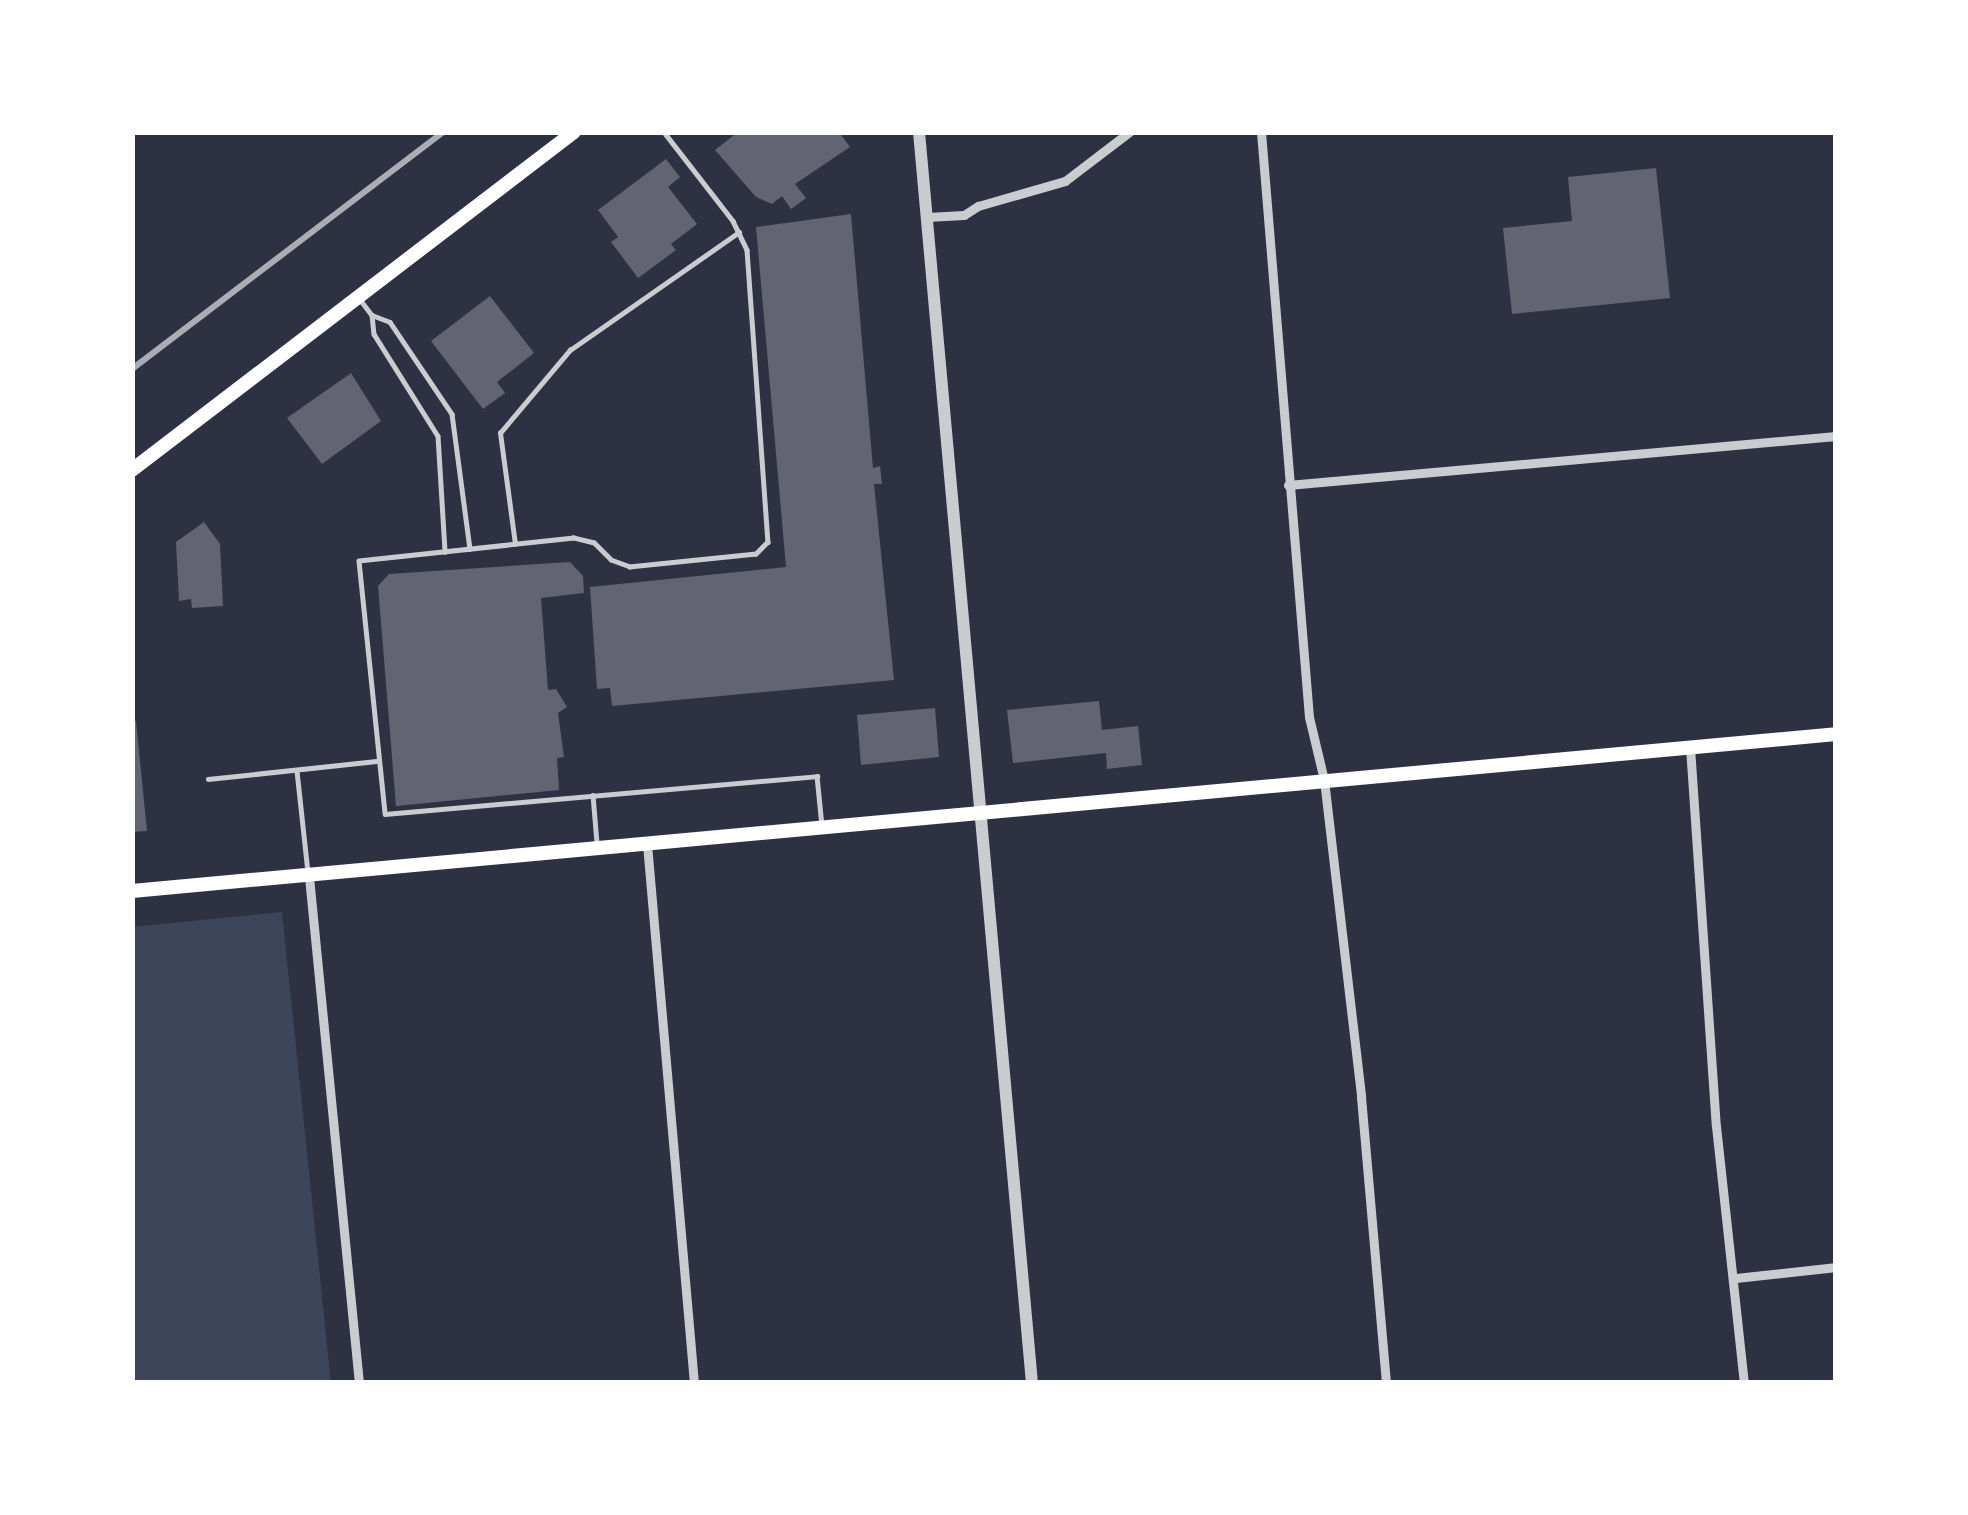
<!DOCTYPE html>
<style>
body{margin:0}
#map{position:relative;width:1968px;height:1515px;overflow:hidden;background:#2d3142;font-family:"Titillium Web",sans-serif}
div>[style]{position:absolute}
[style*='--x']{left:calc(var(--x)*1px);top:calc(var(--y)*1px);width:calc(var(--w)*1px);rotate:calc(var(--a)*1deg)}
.green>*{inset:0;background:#3c4559}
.building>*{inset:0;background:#626471}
.service>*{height:4.5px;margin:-2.25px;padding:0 2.25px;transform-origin:2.25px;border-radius:2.25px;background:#caccd0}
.minor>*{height:9px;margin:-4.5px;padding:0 4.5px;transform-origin:4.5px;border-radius:4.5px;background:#caccd0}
.tertiary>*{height:12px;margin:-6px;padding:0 6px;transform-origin:6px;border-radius:6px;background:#caccd0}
.secondary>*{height:14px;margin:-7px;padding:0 7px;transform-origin:7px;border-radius:7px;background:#fff}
.rail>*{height:6px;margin:-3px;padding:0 3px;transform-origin:3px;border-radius:3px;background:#abadb3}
span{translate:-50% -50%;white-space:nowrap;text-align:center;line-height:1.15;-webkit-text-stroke:10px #fff;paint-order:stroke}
.frame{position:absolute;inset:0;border:135px solid #fff;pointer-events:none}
</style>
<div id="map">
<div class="green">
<i style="clip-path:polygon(282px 912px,331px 1383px,132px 1383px,132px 927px)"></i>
</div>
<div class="building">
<i style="clip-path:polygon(738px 132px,839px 132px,850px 147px,795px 184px,806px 198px,791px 209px,782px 196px,772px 204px,756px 197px,715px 150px)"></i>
<i style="clip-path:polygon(666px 159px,680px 177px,668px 187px,697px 224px,671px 244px,676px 250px,638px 278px,611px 242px,618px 237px,598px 210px)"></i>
<i style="clip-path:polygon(1656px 168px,1670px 298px,1512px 314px,1503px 228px,1572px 221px,1568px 177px)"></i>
<i style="clip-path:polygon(851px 214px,873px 468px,880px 466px,882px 484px,874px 484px,894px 680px,612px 706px,610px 688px,597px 689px,590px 587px,786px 567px,756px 227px)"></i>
<i style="clip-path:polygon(490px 296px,534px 353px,497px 382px,505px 393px,483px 409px,431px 341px)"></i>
<i style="clip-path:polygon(351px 373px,381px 421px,322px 464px,287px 418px)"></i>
<i style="clip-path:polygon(204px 522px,220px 544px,223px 606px,192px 608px,191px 599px,179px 601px,176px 542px)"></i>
<i style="clip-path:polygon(570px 562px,583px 576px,584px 593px,541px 598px,548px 690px,556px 689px,567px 707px,558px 713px,564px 757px,557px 758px,559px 790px,396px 806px,378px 586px,389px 574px)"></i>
<i style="clip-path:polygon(1099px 701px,1102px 730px,1138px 726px,1142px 765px,1107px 769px,1106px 753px,1013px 763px,1007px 710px)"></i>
<i style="clip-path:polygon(935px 708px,939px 757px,861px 765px,857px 715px)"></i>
<i style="clip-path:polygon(132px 721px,136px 721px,147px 831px,132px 832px)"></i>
</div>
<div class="service">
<i style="--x:664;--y:132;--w:113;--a:52.2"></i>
<i style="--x:733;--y:221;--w:32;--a:64"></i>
<i style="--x:747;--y:250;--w:293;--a:85.9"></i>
<i style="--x:768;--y:542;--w:17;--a:135"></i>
<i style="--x:756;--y:554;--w:127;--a:174.1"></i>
<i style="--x:630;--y:567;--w:20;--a:-160"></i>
<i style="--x:611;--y:560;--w:24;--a:-135"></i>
<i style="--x:594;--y:543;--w:21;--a:-166"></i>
<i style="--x:574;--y:538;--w:216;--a:173.9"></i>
<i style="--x:359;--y:561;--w:254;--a:84.1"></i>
<i style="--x:385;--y:814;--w:434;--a:-5"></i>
<i style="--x:817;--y:776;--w:50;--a:84.3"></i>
<i style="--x:359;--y:298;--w:21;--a:53"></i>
<i style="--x:372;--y:315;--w:19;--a:21"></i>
<i style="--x:390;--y:322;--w:111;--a:56"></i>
<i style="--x:452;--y:414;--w:136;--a:82.4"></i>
<i style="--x:372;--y:315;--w:19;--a:84"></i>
<i style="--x:374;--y:334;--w:120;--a:57.9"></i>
<i style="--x:438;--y:436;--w:116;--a:86.5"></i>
<i style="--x:515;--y:544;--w:112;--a:-97.7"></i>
<i style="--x:500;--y:433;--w:109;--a:-49.9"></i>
<i style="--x:570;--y:350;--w:206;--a:-34.9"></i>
<i style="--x:297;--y:771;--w:103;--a:83.8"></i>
<i style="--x:208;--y:779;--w:169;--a:-6.1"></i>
<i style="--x:593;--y:795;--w:48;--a:85.2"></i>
</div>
<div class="minor">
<i style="--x:1261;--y:132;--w:587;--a:85.31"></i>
<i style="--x:1309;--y:717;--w:65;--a:76.6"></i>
<i style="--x:1324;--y:780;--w:319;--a:83.3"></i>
<i style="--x:1361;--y:1097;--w:287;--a:85"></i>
<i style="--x:927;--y:217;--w:37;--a:-3"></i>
<i style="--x:964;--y:215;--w:17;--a:-33"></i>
<i style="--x:978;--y:206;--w:91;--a:-16"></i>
<i style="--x:1065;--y:181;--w:81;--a:-37.4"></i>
<i style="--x:1288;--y:485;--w:550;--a:-5.11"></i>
<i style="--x:1690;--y:747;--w:380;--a:86.1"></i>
<i style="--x:1716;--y:1126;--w:259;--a:83.8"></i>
<i style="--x:647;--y:844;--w:541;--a:85.02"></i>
<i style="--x:309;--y:877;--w:508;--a:84.36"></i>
<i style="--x:1736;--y:1278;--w:101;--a:-6.3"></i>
</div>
<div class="tertiary">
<i style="--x:919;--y:132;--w:1256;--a:84.84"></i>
</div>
<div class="secondary">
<i style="--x:132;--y:470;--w:556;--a:-37.41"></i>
<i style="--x:132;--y:891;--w:1711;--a:-5.26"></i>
</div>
<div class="rail">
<i style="--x:132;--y:369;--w:391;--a:-37.3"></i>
</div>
<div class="frame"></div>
</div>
